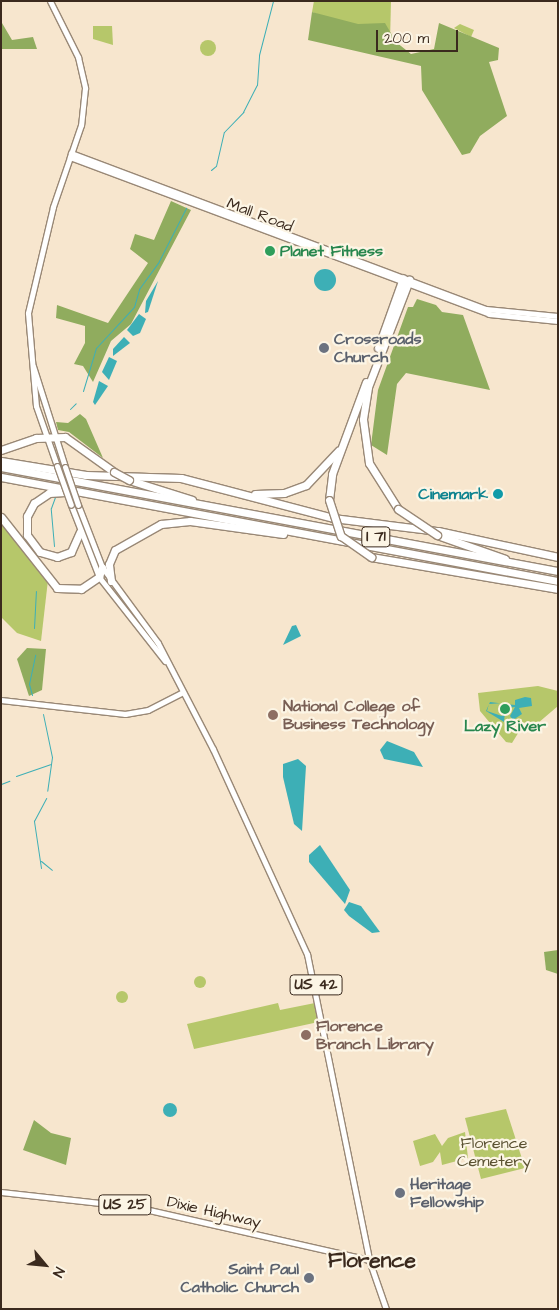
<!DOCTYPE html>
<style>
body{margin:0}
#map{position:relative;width:559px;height:1310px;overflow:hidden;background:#f7e6ce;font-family:"Architects Daughter",sans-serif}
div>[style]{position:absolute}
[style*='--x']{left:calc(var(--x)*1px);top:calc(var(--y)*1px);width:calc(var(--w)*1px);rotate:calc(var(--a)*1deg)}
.green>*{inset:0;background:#b6c76a}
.round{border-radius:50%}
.forest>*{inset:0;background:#90ac5e}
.water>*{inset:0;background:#3dafb6}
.stream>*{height:1px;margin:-0.5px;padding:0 0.5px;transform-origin:0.5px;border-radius:0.5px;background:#3dafb6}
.roads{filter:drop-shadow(1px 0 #998876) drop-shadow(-1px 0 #998876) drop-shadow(0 1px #998876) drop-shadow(0 -1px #998876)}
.secondary>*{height:4.5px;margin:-2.25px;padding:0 2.25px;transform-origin:2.25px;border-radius:2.25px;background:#fff}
.primary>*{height:5px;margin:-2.5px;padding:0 2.5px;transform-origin:2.5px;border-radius:2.5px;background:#fff}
.motorway>*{height:7px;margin:-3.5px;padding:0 3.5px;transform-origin:3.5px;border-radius:3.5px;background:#fff}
.bridges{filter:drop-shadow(1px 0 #998876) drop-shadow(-1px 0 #998876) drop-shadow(0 1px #998876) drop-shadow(0 -1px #998876)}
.primary-bridge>*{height:5px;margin:-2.5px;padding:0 2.5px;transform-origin:2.5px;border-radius:2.5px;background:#fff}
.motorway-bridge>*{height:7px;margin:-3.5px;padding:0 3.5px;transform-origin:3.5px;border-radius:3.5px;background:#fff}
.dots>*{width:14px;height:14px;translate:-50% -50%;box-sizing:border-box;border:2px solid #fcf5e5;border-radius:50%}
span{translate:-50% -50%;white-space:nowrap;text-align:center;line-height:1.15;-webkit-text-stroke:4.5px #fcf5e5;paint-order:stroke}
.shield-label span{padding:1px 4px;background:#fcf5e5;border:1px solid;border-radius:4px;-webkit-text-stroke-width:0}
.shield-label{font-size:15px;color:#3b2a1e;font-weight:700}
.street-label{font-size:16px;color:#3b2a1e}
.leisure-label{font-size:16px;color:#27864d;font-weight:700}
.left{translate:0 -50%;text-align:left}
.worship-label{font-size:16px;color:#5b616d;font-weight:700}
.right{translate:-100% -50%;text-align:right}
.culture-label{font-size:16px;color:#0d838f;font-weight:700}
.education-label{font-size:16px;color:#785e54;font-weight:700}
.park-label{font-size:16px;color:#5a5131}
.district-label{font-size:21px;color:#3b2a1e;font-weight:700}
.frame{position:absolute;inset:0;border:2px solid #3b2a1e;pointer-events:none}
.north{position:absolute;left:20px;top:1240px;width:50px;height:50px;-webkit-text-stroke:4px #fcf5e5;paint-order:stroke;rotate:118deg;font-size:14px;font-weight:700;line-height:20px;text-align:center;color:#3b2a1e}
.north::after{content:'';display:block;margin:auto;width:18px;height:22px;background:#3b2a1e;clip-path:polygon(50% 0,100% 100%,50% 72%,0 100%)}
.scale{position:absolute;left:376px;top:30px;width:82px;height:22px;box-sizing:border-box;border:2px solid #3b2a1e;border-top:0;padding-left:6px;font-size:15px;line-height:18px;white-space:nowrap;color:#3b2a1e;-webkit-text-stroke:4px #fcf5e5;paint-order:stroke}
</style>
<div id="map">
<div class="green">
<i style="clip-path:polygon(314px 1px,391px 1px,390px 42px,312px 12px)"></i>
<i style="clip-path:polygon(460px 24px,474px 30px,471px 37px,454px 28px)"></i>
<i style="clip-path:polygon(93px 26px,112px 26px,113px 45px,93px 39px)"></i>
<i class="round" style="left:200px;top:40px;width:16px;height:16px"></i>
<i style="clip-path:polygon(1px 517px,48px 580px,41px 641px,17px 633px,1px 617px)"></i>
<i style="clip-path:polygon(538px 686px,558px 691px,558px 706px,531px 729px,525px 722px,512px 743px,506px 742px,480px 711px,478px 693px)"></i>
<i class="round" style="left:194px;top:976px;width:12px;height:12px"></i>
<i class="round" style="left:116px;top:991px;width:12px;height:12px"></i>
<i style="clip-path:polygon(320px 1002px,323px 1021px,194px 1049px,187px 1024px,278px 1003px,280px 1010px)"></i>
<i style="clip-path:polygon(506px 1109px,525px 1168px,481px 1179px,465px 1118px)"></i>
<i style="clip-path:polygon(465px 1132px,468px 1158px,442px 1165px,440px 1152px,433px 1162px,420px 1166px,413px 1141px,435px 1134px,442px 1146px,448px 1138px)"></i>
</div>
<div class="forest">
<i style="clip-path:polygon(312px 12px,358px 24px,385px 23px,396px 42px,411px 54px,434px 49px,439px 23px,499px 48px,498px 60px,489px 62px,507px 116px,480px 136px,470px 153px,462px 155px,422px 90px,421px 66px,308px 40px)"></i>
<i style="clip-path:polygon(2px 23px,12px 40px,33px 37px,37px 49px,1px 49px)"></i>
<i style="clip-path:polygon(171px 201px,191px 210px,131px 324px,111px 341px,93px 382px,83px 366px,74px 364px,85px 343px,85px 326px,56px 318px,57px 305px,108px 323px,148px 263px,130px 249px,135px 234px,154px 240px)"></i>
<i style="clip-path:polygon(417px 299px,436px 305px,442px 312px,463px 315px,490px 390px,406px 373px,397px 384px,387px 455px,371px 445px,378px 390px,408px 307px,413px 307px)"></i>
<i style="clip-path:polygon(80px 414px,86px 419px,103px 458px,69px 432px,58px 430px,56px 422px,68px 423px)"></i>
<i style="clip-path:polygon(27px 648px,46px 649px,42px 690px,29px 696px,17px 659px)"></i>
<i style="clip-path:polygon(558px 950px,558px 974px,546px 970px,544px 952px)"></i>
<i style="clip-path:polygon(34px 1120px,51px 1133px,71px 1138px,66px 1165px,23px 1150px)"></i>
</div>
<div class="water">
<i class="round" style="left:314px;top:269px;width:22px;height:22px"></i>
<i style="clip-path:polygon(158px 281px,148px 312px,145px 313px,146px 301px)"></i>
<i style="clip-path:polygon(139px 314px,146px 319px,140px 333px,133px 336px,127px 330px)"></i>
<i style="clip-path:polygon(124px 337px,130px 343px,113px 356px,113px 349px)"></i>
<i style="clip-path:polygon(109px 357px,117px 361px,109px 380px,102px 372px)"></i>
<i style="clip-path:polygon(99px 381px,108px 386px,95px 405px,93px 402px)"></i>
<i style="clip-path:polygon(296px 625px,301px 636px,283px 645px,292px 626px)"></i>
<i style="clip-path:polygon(evenodd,525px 697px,531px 698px,532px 706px,519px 708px,522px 714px,513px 720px,510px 716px,515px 707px,507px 708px,511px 711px,505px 712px,504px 722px,486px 711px,490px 702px,515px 705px,515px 700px,525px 697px,503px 703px,507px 705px,502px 716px,487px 711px,489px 704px,503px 703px)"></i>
<i style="clip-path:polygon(387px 741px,414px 752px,423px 767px,384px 759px,380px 750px)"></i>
<i style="clip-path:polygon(298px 759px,306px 766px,302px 831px,294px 824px,283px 777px,283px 764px)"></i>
<i style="clip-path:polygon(320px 845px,350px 890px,345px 904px,309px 862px,309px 855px)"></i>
<i style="clip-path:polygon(349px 902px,361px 906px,380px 932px,372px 933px,349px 916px,344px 910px)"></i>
<i class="round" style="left:163px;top:1103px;width:14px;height:14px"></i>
</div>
<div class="stream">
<i style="--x:211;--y:170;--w:6;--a:-39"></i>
<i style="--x:216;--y:166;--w:35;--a:-77"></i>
<i style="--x:224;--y:132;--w:28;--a:-46"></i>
<i style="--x:243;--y:112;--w:30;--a:-63"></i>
<i style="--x:257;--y:85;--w:30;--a:-86"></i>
<i style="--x:259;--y:55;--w:56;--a:-75.5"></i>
<i style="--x:83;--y:391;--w:45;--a:-73.2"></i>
<i style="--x:96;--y:348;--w:56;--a:-47.2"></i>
<i style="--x:134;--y:307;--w:19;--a:-74"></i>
<i style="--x:139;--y:289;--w:32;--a:-54"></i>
<i style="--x:158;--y:263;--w:62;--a:-63"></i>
<i style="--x:70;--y:409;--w:8;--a:-45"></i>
<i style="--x:54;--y:546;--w:38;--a:-95"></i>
<i style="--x:51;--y:508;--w:12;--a:-70"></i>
<i style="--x:34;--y:628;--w:37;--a:-87"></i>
<i style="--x:32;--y:695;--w:11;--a:-105"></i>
<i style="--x:29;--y:684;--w:30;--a:-78"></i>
<i style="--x:43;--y:714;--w:44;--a:78.2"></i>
<i style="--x:52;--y:757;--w:34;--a:98"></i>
<i style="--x:16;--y:776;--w:36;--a:-19"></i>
<i style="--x:1;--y:784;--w:9;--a:-21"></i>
<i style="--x:41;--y:861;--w:14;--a:39"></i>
<i style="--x:41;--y:868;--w:48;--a:-98.5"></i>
<i style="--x:34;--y:821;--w:26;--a:-62"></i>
</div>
<div class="roads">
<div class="secondary">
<i style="--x:71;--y:153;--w:443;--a:20.6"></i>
<i style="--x:486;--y:309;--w:72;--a:5.6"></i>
<i style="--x:70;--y:157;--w:447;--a:20.5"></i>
<i style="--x:489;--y:314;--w:69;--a:5.8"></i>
<i style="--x:1;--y:700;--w:125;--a:6.4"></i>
<i style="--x:125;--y:714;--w:23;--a:-10"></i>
<i style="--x:148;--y:710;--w:39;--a:-27"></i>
</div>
<div class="primary">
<i style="--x:50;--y:1;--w:63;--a:63.4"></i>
<i style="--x:78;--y:57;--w:32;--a:77"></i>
<i style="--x:85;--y:88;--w:37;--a:96"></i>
<i style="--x:81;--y:125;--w:87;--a:108.9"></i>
<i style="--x:53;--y:207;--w:109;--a:103.3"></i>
<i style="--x:28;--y:313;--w:93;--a:85.1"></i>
<i style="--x:36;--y:406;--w:64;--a:70.7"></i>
<i style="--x:33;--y:366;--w:106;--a:72.4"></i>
<i style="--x:71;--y:505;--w:77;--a:68.7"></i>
<i style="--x:99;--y:577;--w:107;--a:51.8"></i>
<i style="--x:78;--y:505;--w:66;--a:68.8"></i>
<i style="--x:102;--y:567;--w:94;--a:53.6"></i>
<i style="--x:158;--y:643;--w:119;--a:62.6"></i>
<i style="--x:213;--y:749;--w:226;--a:65.4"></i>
<i style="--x:307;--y:954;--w:312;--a:78.5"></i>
<i style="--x:369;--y:1260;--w:52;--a:70.9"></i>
<i style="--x:1;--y:1192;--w:136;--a:6.3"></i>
<i style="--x:136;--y:1207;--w:239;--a:12.8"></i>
</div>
<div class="motorway">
<i style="--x:378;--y:348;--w:74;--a:-70.3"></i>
<i style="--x:1;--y:450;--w:37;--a:-19"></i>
<i style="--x:36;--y:438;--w:29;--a:-2"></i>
<i style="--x:65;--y:437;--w:60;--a:35.5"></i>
<i style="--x:1;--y:461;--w:86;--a:9.4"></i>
<i style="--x:86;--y:475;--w:95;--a:1.8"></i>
<i style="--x:181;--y:478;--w:157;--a:14.7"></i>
<i style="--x:333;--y:518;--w:106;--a:7.1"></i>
<i style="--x:438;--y:531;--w:123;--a:12.2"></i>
<i style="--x:1;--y:467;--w:567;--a:10.58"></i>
<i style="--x:1;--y:477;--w:567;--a:10.58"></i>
<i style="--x:129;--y:480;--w:66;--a:17.6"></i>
<i style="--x:65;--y:492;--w:16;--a:176"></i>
<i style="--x:49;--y:493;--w:18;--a:146"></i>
<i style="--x:34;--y:503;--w:15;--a:118"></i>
<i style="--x:27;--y:516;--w:19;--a:90"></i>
<i style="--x:27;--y:535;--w:21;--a:53"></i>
<i style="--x:40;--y:552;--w:18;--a:16"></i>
<i style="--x:57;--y:557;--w:15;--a:-20"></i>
<i style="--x:71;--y:552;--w:22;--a:-66"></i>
<i style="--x:255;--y:494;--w:29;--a:-2"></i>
<i style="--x:284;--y:493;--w:23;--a:-20"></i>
<i style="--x:306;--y:485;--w:47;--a:-46.7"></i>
<i style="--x:329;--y:500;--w:26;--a:-83"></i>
<i style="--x:332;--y:474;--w:98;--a:-69.7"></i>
<i style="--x:398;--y:509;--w:54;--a:-122.2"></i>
<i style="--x:369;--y:463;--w:44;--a:-97.8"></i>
<i style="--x:363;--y:419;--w:32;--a:-81"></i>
<i style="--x:368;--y:387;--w:115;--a:-69"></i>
<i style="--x:1;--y:517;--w:90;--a:51.7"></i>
<i style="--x:57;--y:588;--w:24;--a:2"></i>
<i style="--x:81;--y:589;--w:22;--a:-34"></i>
<i style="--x:99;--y:577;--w:10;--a:-73"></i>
<i style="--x:437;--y:535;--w:72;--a:19.4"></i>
<i style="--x:371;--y:557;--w:190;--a:9.7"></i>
<i style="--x:111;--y:581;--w:17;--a:-97"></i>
<i style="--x:109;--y:564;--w:15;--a:-67"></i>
<i style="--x:115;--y:550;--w:53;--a:-29.5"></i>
<i style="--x:161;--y:524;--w:29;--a:-6"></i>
<i style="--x:190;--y:521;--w:94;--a:8"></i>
</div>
</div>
<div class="bridges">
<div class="primary-bridge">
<i style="--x:57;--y:466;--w:41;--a:70.3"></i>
<i style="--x:65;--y:467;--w:40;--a:71.1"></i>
</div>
<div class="motorway-bridge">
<i style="--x:114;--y:472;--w:17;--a:28"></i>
<i style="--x:329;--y:500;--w:38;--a:72"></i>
<i style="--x:341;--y:536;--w:37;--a:35"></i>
<i style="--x:398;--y:509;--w:47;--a:33.7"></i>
</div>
</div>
<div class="dots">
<i style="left:270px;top:251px;background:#2e9e5b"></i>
<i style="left:324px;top:348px;background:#6b7280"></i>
<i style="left:498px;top:494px;background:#0f9aa8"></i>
<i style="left:505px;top:709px;background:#2e9e5b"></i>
<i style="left:273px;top:715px;background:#8d6e63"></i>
<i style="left:306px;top:1035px;background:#8d6e63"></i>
<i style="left:400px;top:1193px;background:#6b7280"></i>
<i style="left:309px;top:1278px;background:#6b7280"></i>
</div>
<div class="shield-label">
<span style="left:376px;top:537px">I 71</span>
<span style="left:316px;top:985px">US 42</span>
<span style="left:125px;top:1205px">US 25</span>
</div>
<div class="street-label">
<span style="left:260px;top:215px;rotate:21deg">Mall Road</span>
<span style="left:214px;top:1212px;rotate:13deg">Dixie Highway</span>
</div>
<div class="leisure-label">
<span class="left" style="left:280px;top:251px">Planet Fitness</span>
<span style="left:505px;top:726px">Lazy River</span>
</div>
<div class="worship-label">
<span class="left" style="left:334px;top:348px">Crossroads<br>Church</span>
<span class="left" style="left:410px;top:1193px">Heritage<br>Fellowship</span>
<span class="right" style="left:299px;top:1278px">Saint Paul<br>Catholic Church</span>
</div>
<div class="culture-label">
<span class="right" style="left:488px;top:494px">Cinemark</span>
</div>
<div class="education-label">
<span class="left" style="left:283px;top:715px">National College of<br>Business Technology</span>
<span class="left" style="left:316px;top:1035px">Florence<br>Branch Library</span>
</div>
<div class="park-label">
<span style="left:494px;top:1152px">Florence<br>Cemetery</span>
</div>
<div class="district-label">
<span style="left:372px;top:1261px">Florence</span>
</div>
<div class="frame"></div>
<div class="north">N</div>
<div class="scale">200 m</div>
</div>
